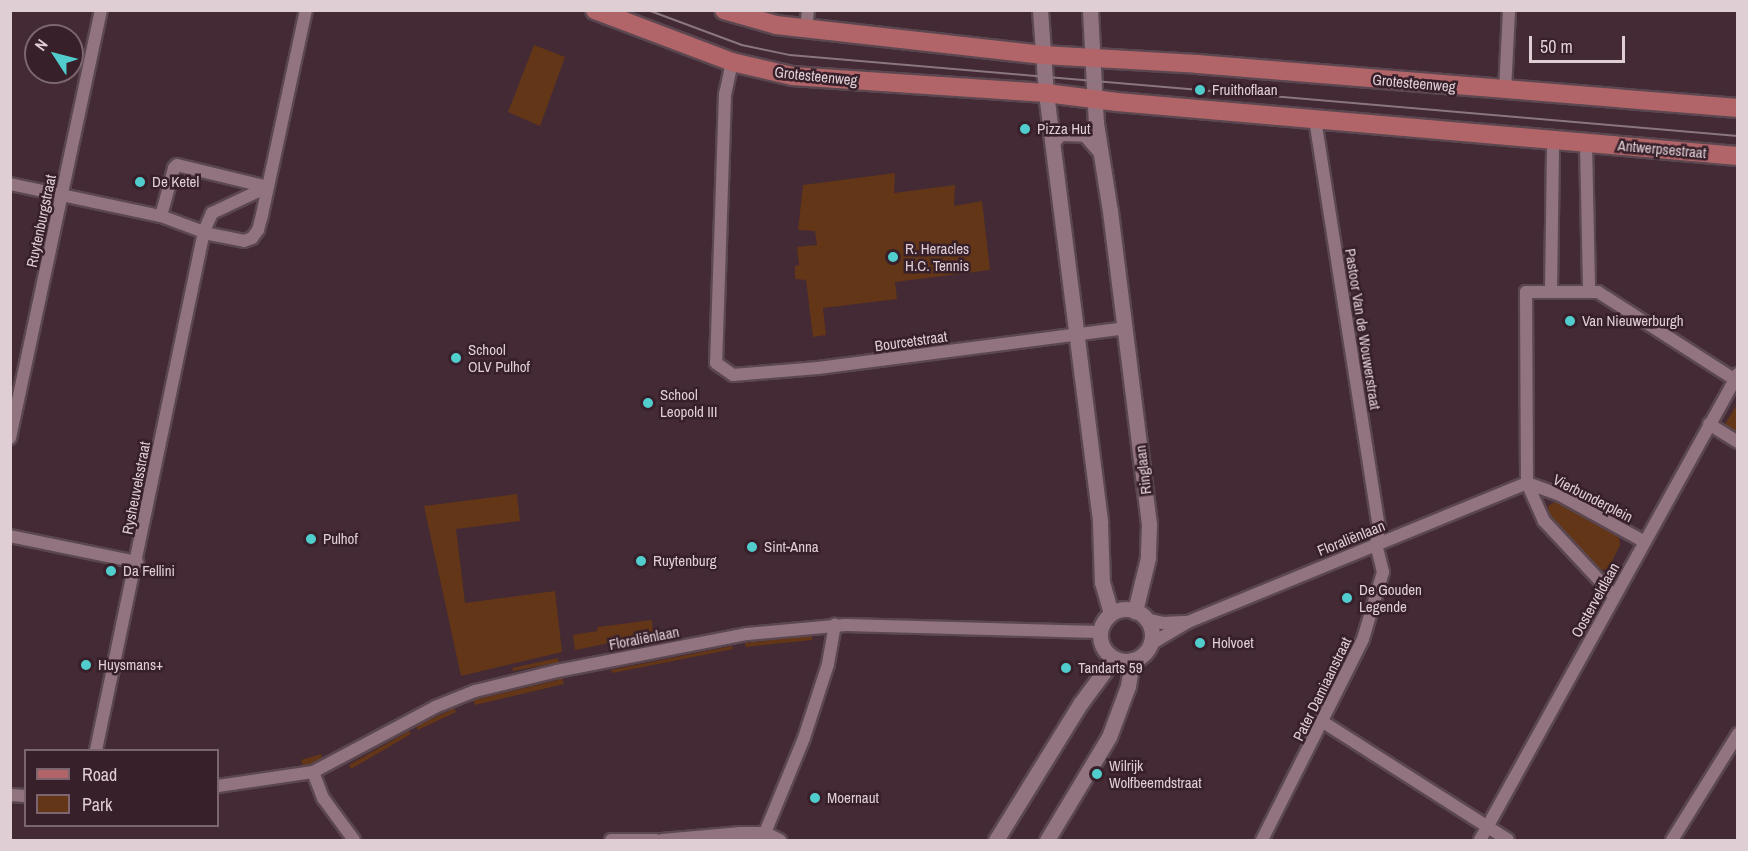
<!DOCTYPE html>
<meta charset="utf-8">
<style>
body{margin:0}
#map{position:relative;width:1748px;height:851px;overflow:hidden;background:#432a35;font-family:"Archivo Narrow",sans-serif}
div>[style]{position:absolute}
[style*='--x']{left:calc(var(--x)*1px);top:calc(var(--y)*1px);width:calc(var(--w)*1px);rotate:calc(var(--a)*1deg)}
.green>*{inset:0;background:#623617}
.roads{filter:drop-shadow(2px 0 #5b4750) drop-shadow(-2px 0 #5b4750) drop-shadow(0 2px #5b4750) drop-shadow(0 -2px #5b4750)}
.minor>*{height:12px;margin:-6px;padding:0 6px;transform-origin:6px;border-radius:6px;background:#927480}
.tertiary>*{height:15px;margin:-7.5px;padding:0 7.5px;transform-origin:7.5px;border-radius:7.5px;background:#927480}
.tertiary>.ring{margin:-7.5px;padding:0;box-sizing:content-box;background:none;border:15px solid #927480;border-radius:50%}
.primary>*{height:18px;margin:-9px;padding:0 9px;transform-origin:9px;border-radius:9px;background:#b16569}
.tram>*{height:1.5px;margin:-0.75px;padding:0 0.75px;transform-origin:0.75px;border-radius:0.75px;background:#8b767f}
.dots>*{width:16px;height:16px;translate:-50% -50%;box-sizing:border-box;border:3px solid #38202b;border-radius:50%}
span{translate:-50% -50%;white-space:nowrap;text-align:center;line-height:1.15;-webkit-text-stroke:5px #38202b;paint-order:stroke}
.street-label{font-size:15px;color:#dfcfd5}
.poi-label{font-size:15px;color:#dfcfd5}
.left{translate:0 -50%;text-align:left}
.frame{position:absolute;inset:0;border:12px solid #dfcfd5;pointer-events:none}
.legend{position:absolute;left:24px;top:749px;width:195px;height:78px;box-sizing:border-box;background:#38202b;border:2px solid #7b666f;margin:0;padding:8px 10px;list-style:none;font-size:18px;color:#dfcfd5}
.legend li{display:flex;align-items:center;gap:12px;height:30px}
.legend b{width:30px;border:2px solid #7b666f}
.north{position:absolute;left:24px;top:24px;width:60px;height:60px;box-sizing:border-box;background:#38202b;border:2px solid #7b666f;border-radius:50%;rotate:306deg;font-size:16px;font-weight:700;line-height:24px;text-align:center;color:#dfcfd5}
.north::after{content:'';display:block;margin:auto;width:21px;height:27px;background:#52cdce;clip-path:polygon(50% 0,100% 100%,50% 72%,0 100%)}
.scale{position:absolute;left:1529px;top:36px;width:96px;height:27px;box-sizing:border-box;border:3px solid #dfcfd5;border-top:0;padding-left:8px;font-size:18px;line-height:21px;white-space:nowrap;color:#dfcfd5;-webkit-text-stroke:4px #38202b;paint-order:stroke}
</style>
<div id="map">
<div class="green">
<i style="clip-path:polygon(534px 45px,565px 57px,540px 126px,508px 112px)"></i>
<i style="clip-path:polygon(895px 173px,894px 193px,955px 185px,954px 206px,982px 201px,990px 270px,895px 282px,897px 299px,823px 308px,826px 335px,813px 337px,806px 280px,795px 279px,795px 266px,799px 265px,797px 247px,817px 245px,815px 231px,798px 230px,803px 185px)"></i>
<i style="clip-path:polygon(1736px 406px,1737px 406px,1737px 433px,1725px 424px)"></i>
<i style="clip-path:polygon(517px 494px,520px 521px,456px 529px,465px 603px,555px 591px,562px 652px,461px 676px,424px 506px)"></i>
<i style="clip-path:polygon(1555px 502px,1619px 536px,1620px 545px,1608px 569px,1599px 570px,1549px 515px,1548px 506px)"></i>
<i style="clip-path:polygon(652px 620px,653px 634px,575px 650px,573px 635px,597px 631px,598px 627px)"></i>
<i style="clip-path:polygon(807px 633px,812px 633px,812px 640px,746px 647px,745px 643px,808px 636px)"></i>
<i style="clip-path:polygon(732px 646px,733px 649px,643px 667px,612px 673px,611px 670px)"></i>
<i style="clip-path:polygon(558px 658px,559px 666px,556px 666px,555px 663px,513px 671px,512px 668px)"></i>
<i style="clip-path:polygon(562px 676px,564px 684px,475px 705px,473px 698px,477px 697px,478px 699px,558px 680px,558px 677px)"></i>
<i style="clip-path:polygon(453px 705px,456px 712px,418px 730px,416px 726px,451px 710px,449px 707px)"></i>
<i style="clip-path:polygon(409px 731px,411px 734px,351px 769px,349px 765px)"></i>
<i style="clip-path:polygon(321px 754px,323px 761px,304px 768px,301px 760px)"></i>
</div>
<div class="roads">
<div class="minor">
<i style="--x:806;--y:29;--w:19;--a:-84"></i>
<i style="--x:732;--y:62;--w:33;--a:102"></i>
<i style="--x:725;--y:94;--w:269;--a:91.9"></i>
<i style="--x:716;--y:363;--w:21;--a:35"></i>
<i style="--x:733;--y:375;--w:85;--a:-4.7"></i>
<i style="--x:818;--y:368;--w:311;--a:-7.4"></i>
<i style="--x:1505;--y:90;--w:80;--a:-87.1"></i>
<i style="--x:1586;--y:143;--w:148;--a:88.8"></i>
<i style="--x:1053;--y:144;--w:12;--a:-48"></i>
<i style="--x:1061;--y:135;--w:24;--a:2"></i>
<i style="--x:1085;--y:136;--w:21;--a:49"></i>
<i style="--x:10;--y:184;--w:154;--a:12"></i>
<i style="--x:161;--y:216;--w:51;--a:20.6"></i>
<i style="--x:209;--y:234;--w:36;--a:11"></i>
<i style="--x:244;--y:241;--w:9;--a:-21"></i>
<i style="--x:252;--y:238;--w:10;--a:-53"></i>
<i style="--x:258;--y:230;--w:16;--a:-75"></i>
<i style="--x:262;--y:215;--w:210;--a:-77.9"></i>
<i style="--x:161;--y:216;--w:50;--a:-74.8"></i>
<i style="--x:174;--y:168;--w:4;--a:-45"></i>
<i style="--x:177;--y:165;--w:93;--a:13.7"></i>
<i style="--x:1551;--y:292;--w:150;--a:-89.2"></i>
<i style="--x:1709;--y:424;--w:34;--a:32"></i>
<i style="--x:10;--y:438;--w:438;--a:-78"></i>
<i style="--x:1527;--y:483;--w:35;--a:20"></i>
<i style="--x:1560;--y:495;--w:97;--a:28.9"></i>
<i style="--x:10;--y:536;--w:130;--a:11.6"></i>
<i style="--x:1614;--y:596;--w:103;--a:-133"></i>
<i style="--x:1544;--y:521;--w:42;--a:-114.1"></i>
<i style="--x:1527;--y:483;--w:191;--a:-90.3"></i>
<i style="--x:1526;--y:292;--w:72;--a:0"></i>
<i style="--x:1598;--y:292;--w:161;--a:32.6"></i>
<i style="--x:1146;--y:619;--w:17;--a:13"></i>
<i style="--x:1163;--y:623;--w:21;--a:-3"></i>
<i style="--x:1149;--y:645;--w:45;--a:-30.5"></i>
<i style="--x:1188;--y:622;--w:366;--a:-22.3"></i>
<i style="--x:1323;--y:722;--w:219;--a:32.5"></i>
<i style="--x:96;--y:750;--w:530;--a:-78.24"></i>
<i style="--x:204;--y:231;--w:20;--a:-66"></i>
<i style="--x:212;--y:213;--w:61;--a:-25.3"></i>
<i style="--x:313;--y:772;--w:28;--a:69"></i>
<i style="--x:323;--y:798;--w:52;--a:53.6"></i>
<i style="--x:218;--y:786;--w:96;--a:-8.4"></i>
<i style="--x:313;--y:772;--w:138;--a:-28"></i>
<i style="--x:435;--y:707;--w:43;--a:-21.8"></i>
<i style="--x:475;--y:691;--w:84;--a:-13.7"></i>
<i style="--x:557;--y:671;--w:194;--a:-11"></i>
<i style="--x:747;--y:634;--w:99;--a:-5.2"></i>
<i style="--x:846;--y:625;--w:253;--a:1.6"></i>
<i style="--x:10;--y:795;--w:16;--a:4"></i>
<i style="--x:611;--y:840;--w:45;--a:0"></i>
<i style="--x:662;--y:840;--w:79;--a:-5.1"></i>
<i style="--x:741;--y:833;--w:25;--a:0"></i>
<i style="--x:766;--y:833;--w:16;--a:27"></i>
<i style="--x:762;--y:840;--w:110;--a:-67.6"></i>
<i style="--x:804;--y:738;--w:78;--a:-72"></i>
<i style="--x:828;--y:664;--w:40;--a:-80"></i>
<i style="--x:1262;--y:840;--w:225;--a:-63.3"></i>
<i style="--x:1363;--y:639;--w:70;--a:-73.4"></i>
<i style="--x:1383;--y:572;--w:29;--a:-104"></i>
<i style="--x:1376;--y:544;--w:16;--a:-79"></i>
<i style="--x:1379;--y:528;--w:415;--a:-98.9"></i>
<i style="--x:1480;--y:840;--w:533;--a:-61.03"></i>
<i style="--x:1672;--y:840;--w:125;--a:-58.1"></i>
</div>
<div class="tertiary">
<i style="--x:1040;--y:10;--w:83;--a:85.9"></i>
<i style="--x:1046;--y:93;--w:433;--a:82.8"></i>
<i style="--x:1100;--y:523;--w:59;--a:88.1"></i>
<i style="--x:1102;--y:582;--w:32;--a:74"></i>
<i style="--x:1090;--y:10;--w:113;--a:87"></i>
<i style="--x:1096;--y:123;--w:89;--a:81"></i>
<i style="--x:1110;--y:211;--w:316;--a:82.9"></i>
<i style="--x:1149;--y:525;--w:33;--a:92"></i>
<i style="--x:1148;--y:558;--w:55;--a:103.8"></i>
<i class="ring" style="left:1100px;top:609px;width:37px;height:37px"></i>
<i style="--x:996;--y:840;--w:160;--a:-58.3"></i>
<i style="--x:1080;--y:704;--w:57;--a:-53.5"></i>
<i style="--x:1047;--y:840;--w:120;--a:-59"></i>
<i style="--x:1109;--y:737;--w:54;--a:-69.6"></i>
<i style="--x:1128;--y:686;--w:26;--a:-81"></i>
</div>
<div class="primary">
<i style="--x:595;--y:10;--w:147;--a:20.8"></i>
<i style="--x:732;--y:62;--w:62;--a:13.1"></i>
<i style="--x:792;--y:76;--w:255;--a:3.8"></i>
<i style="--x:1046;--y:93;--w:72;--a:7.2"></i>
<i style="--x:1117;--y:102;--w:623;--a:4.97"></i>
<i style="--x:724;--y:10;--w:54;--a:16.1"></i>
<i style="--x:776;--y:25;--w:269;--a:6.4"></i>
<i style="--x:1043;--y:55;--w:154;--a:3.3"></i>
<i style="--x:1197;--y:64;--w:543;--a:4.65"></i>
</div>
</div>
<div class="tram">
<i style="--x:648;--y:10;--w:100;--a:20.4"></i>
<i style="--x:742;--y:45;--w:49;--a:11.8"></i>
<i style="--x:790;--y:55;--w:951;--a:4.88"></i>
</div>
<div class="dots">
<i style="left:1200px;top:90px;background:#52cdce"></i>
<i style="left:1025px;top:129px;background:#52cdce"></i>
<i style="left:140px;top:182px;background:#52cdce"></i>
<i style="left:893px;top:257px;background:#52cdce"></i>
<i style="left:1570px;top:321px;background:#52cdce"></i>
<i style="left:456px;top:358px;background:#52cdce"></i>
<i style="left:648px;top:403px;background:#52cdce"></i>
<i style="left:311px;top:539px;background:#52cdce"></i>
<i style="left:752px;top:547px;background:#52cdce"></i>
<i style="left:641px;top:561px;background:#52cdce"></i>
<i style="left:111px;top:571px;background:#52cdce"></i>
<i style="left:1347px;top:598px;background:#52cdce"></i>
<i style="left:1200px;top:643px;background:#52cdce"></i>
<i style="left:86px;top:665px;background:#52cdce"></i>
<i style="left:1066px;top:668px;background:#52cdce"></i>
<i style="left:1097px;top:774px;background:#52cdce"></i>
<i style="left:815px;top:798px;background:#52cdce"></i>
</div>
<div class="street-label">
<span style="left:816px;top:76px;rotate:6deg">Grotesteenweg</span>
<span style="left:1414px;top:83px;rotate:5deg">Grotesteenweg</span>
<span style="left:1662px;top:149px;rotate:5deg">Antwerpsestraat</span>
<span style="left:41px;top:221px;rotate:-78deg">Ruytenburgstraat</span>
<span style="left:1363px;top:329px;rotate:81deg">Pastoor Van de Wouwerstraat</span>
<span style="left:911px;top:341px;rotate:-8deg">Bourcetstraat</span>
<span style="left:1143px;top:470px;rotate:-97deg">Ringlaan</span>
<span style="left:136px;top:488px;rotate:-79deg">Rysheuvelsstraat</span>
<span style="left:1593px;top:498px;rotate:27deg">Vierbunderplein</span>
<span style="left:1351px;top:538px;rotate:-22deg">Floraliënlaan</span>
<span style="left:1595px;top:600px;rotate:-61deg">Oosterveldlaan</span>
<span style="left:644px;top:638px;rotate:-11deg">Floraliënlaan</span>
<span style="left:1322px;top:689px;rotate:-64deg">Pater Damiaanstraat</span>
</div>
<div class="poi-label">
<span class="left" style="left:1212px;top:90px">Fruithoflaan</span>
<span class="left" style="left:1037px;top:129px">Pizza Hut</span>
<span class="left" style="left:152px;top:182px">De Ketel</span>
<span class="left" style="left:905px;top:257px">R. Heracles<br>H.C. Tennis</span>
<span class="left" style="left:1582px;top:321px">Van Nieuwerburgh</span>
<span class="left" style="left:468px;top:358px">School<br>OLV Pulhof</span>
<span class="left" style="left:660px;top:403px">School<br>Leopold III</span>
<span class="left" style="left:323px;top:539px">Pulhof</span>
<span class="left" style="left:764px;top:547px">Sint-Anna</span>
<span class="left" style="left:653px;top:561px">Ruytenburg</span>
<span class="left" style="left:123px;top:571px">Da Fellini</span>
<span class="left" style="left:1359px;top:598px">De Gouden<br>Legende</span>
<span class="left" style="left:1212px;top:643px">Holvoet</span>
<span class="left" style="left:98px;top:665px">Huysmans+</span>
<span class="left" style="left:1078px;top:668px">Tandarts 59</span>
<span class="left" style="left:1109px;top:774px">Wilrijk<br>Wolfbeemdstraat</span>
<span class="left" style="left:827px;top:798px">Moernaut</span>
</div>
<div class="frame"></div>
<ul class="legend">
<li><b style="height:8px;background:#b16569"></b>Road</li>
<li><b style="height:16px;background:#623617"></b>Park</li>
</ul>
<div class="north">N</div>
<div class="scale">50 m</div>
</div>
